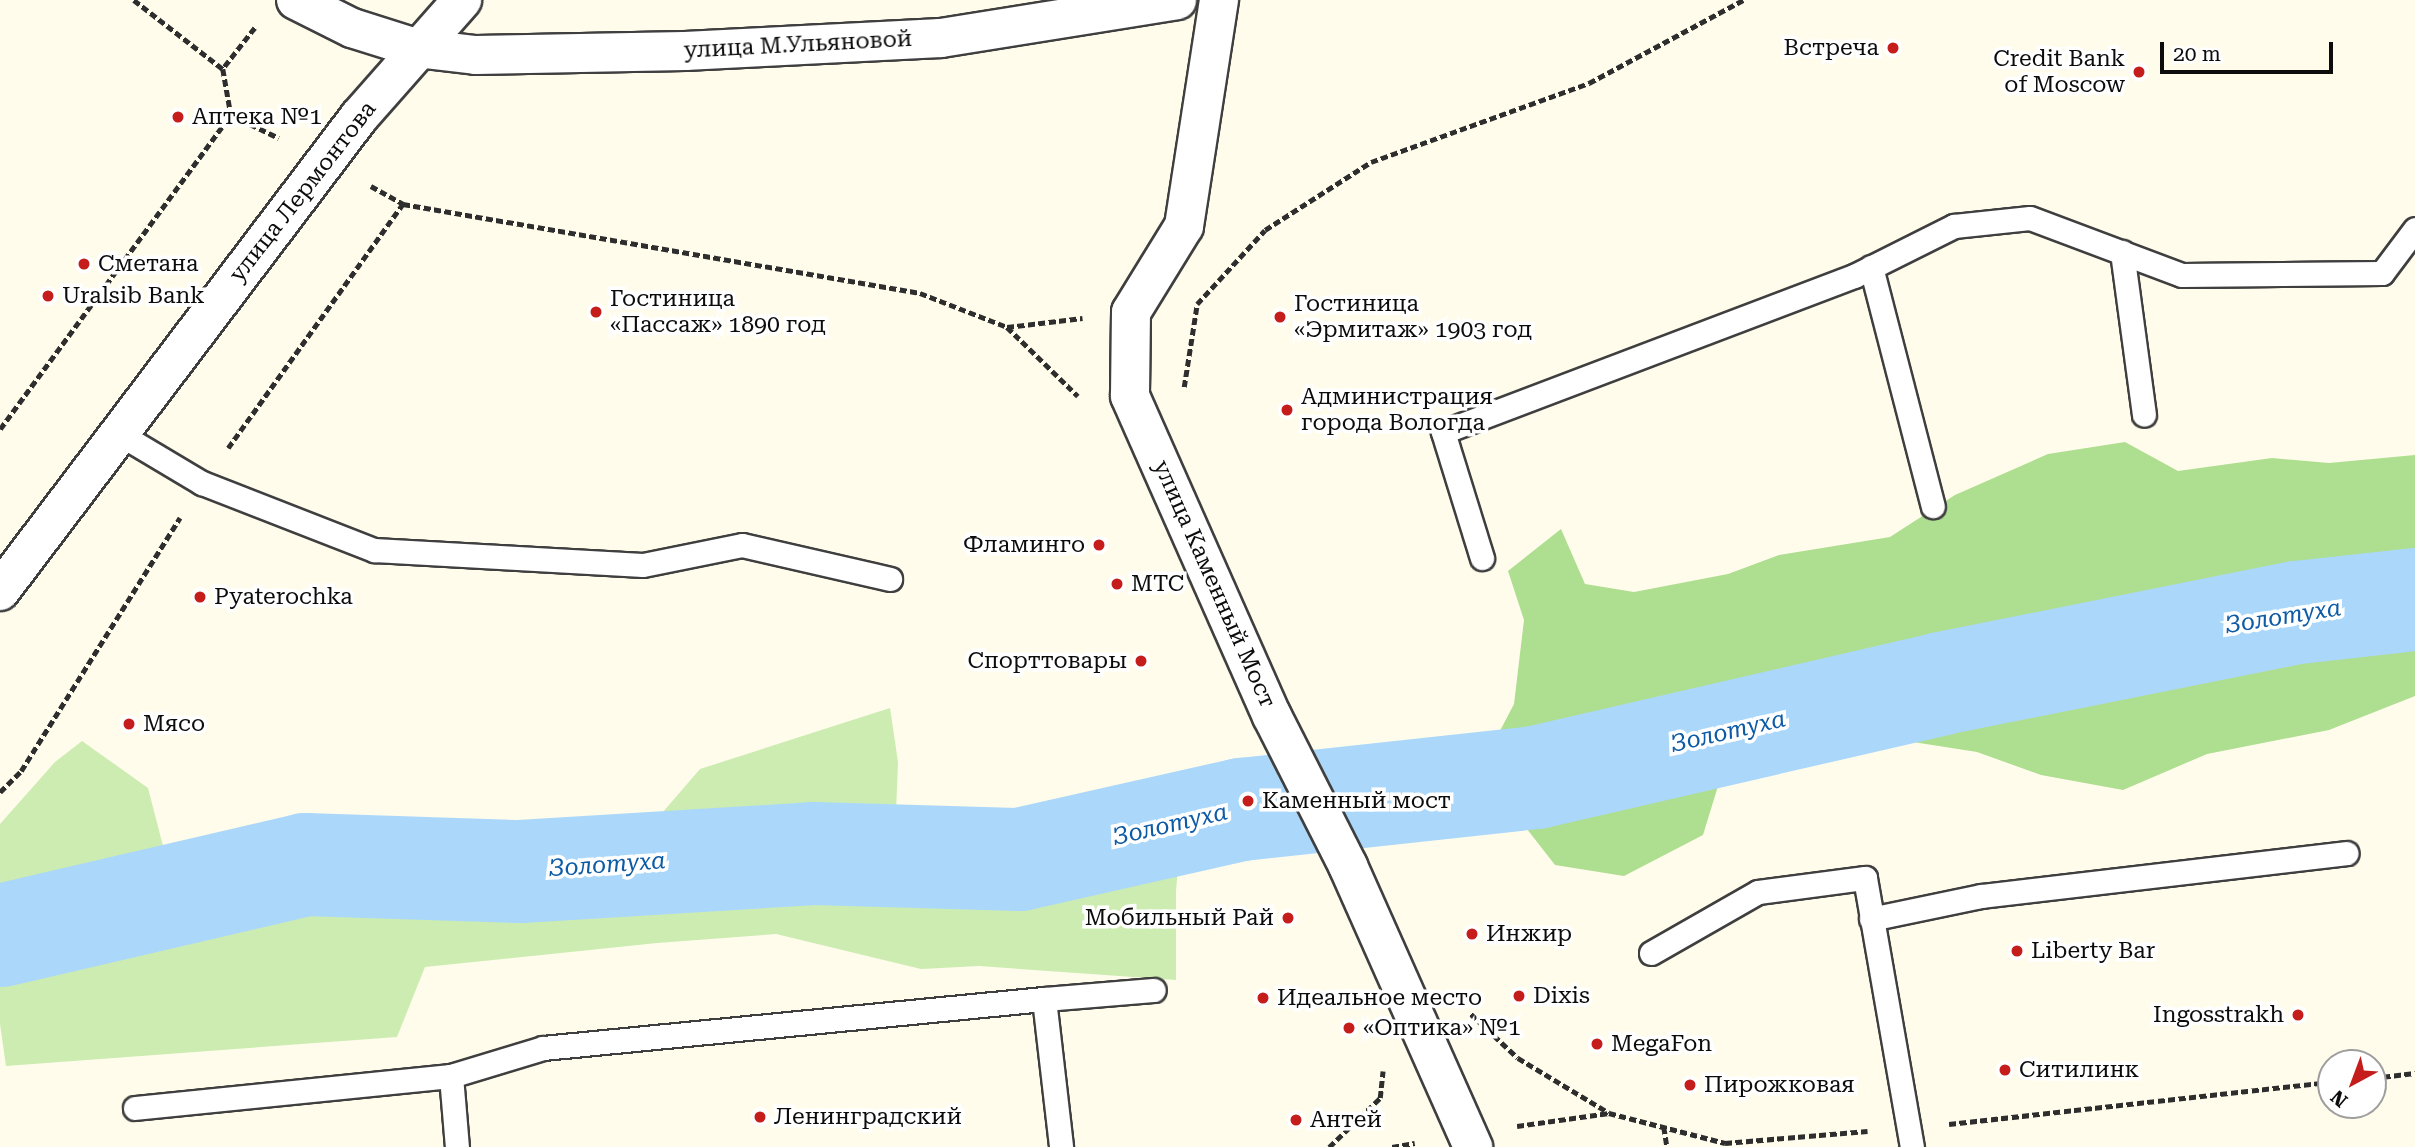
<!DOCTYPE html>
<meta charset="utf-8">
<style>
body{margin:0}
#map{position:relative;width:2415px;height:1147px;overflow:hidden;background:#fffceb;font-family:"Roboto Serif",serif}
div>[style]{position:absolute}
[style*='--x']{left:calc(var(--x)*1px);top:calc(var(--y)*1px);width:calc(var(--w)*1px);rotate:calc(var(--a)*1deg)}
.green>*{inset:0;background:#ccecb2}
.forest>*{inset:0;background:#aede90}
.river>*{height:103px;margin:-51.5px;padding:0 51.5px;transform-origin:51.5px;border-radius:51.5px;background:#abd8fa}
.path>*{height:4.5px;margin-top:-2.25px;transform-origin:0;background:repeating-linear-gradient(90deg,#2e2e2e 0 7px,transparent 0 10.5px)}
.roads{filter:drop-shadow(2px 0 #3f3f3f) drop-shadow(-2px 0 #3f3f3f) drop-shadow(0 2px #3f3f3f) drop-shadow(0 -2px #3f3f3f)}
.lane>*{height:23px;margin:-11.5px;padding:0 11.5px;transform-origin:11.5px;border-radius:11.5px;background:#fff}
.street>*{height:38px;margin:-19px;padding:0 19px;transform-origin:19px;border-radius:19px;background:#fff}
.dots>*{width:19px;height:19px;translate:-50% -50%;box-sizing:border-box;border:4px solid #fff;border-radius:50%}
span{translate:-50% -50%;white-space:nowrap;text-align:center;line-height:1.15;-webkit-text-stroke:7px #fff;paint-order:stroke}
.street-label{font-size:23px;color:#0c0c0c}
.poi-label{font-size:23px;color:#0c0c0c}
.right{translate:-100% -50%;text-align:right}
.left{translate:0 -50%;text-align:left}
.water-label{font-size:24px;color:#0d5aa5;font-style:italic}
.north{position:absolute;left:2317px;top:1049px;width:70px;height:70px;box-sizing:border-box;background:#fff;border:2px solid #9e9e9e;border-radius:50%;rotate:221deg;font-size:19px;font-weight:700;line-height:28px;text-align:center;color:#0c0c0c}
.north::after{content:'';display:block;margin:auto;width:24px;height:32px;background:#c51d1b;clip-path:polygon(50% 0,100% 100%,50% 72%,0 100%)}
.scale{position:absolute;left:2160px;top:42px;width:173px;height:32px;box-sizing:border-box;border:4px solid #0c0c0c;border-top:0;padding-left:9px;font-size:21px;line-height:24px;white-space:nowrap;color:#0c0c0c;-webkit-text-stroke:5px #fff;paint-order:stroke}
</style>
<div id="map">
<div class="green">
<i style="clip-path:polygon(890px 708px,898px 762px,895px 837px,1018px 868px,1089px 851px,1182px 820px,1176px 891px,1176px 980px,979px 966px,921px 969px,776px 934px,657px 943px,425px 967px,397px 1037px,6px 1066px,0 1024px,0 824px,55px 762px,82px 741px,148px 788px,163px 846px,254px 850px,373px 837px,656px 820px,700px 769px)"></i>
</div>
<div class="forest">
<i style="clip-path:polygon(2125px 442px,2178px 471px,2272px 458px,2329px 463px,2415px 455px,2415px 696px,2329px 730px,2207px 754px,2123px 790px,2041px 775px,1977px 752px,1900px 740px,1810px 740px,1726px 760px,1703px 835px,1624px 876px,1555px 865px,1480px 769px,1514px 704px,1524px 620px,1508px 571px,1561px 529px,1585px 584px,1634px 592px,1728px 574px,1779px 555px,1890px 537px,1955px 495px,2048px 454px)"></i>
</div>
<div class="river">
<i style="--x:0;--y:935;--w:313;--a:-13.1"></i>
<i style="--x:305;--y:864;--w:215;--a:1.9"></i>
<i style="--x:520;--y:871;--w:295;--a:-3.5"></i>
<i style="--x:814;--y:853;--w:205;--a:1.7"></i>
<i style="--x:1019;--y:859;--w:228;--a:-12.7"></i>
<i style="--x:1241;--y:809;--w:296;--a:-6.2"></i>
<i style="--x:1535;--y:777;--w:417;--a:-13"></i>
<i style="--x:1941;--y:683;--w:363;--a:-11.3"></i>
<i style="--x:2297;--y:612;--w:119;--a:-6.3"></i>
</div>
<div class="path">
<i style="--x:134;--y:0;--w:113;--a:37.8"></i>
<i style="--x:255;--y:28;--w:52;--a:128"></i>
<i style="--x:223;--y:69;--w:47;--a:80.1"></i>
<i style="--x:231;--y:115;--w:53;--a:25.6"></i>
<i style="--x:371;--y:186;--w:37;--a:29"></i>
<i style="--x:1007;--y:327;--w:76;--a:-6.8"></i>
<i style="--x:1184;--y:387;--w:84;--a:-81.1"></i>
<i style="--x:1197;--y:304;--w:100;--a:-47.4"></i>
<i style="--x:1265;--y:230;--w:126;--a:-32.7"></i>
<i style="--x:1371;--y:162;--w:232;--a:-19.9"></i>
<i style="--x:1589;--y:83;--w:175;--a:-28.3"></i>
<i style="--x:0;--y:429;--w:390;--a:-53.7"></i>
<i style="--x:228;--y:448;--w:300;--a:-54.4"></i>
<i style="--x:403;--y:204;--w:525;--a:9.77"></i>
<i style="--x:920;--y:293;--w:93;--a:21.3"></i>
<i style="--x:1007;--y:327;--w:99;--a:44.2"></i>
<i style="--x:0;--y:792;--w:30;--a:-45"></i>
<i style="--x:21;--y:771;--w:299;--a:-57.9"></i>
<i style="--x:1471;--y:1014;--w:64;--a:43.1"></i>
<i style="--x:1518;--y:1058;--w:106;--a:31.1"></i>
<i style="--x:2373;--y:1078;--w:42;--a:-6.8"></i>
<i style="--x:1949;--y:1124;--w:384;--a:-6.3"></i>
<i style="--x:1517;--y:1126;--w:93;--a:-8"></i>
<i style="--x:1609;--y:1113;--w:120;--a:14.5"></i>
<i style="--x:1725;--y:1143;--w:143;--a:-4.8"></i>
<i style="--x:1664;--y:1127;--w:20;--a:81"></i>
<i style="--x:1329;--y:1147;--w:71;--a:-43.9"></i>
<i style="--x:1380;--y:1098;--w:27;--a:-84"></i>
<i style="--x:1392;--y:1147;--w:23;--a:-10"></i>
</div>
<div class="roads">
<div class="lane">
<i style="--x:2122;--y:252;--w:164;--a:82.3"></i>
<i style="--x:1871;--y:267;--w:247;--a:75.5"></i>
<i style="--x:118;--y:433;--w:98;--a:30.8"></i>
<i style="--x:202;--y:483;--w:185;--a:21.3"></i>
<i style="--x:374;--y:550;--w:269;--a:3.2"></i>
<i style="--x:643;--y:565;--w:101;--a:-11.4"></i>
<i style="--x:742;--y:545;--w:152;--a:12.9"></i>
<i style="--x:1482;--y:558;--w:132;--a:-107.2"></i>
<i style="--x:1443;--y:432;--w:440;--a:-20.8"></i>
<i style="--x:1854;--y:276;--w:112;--a:-26.6"></i>
<i style="--x:1954;--y:226;--w:76;--a:-6"></i>
<i style="--x:2030;--y:218;--w:162;--a:20.6"></i>
<i style="--x:2182;--y:275;--w:200;--a:-0.6"></i>
<i style="--x:2382;--y:273;--w:55;--a:-53.1"></i>
<i style="--x:1871;--y:919;--w:112;--a:-11.8"></i>
<i style="--x:1981;--y:896;--w:368;--a:-6.7"></i>
<i style="--x:1651;--y:953;--w:123;--a:-29.7"></i>
<i style="--x:1758;--y:892;--w:108;--a:-7.5"></i>
<i style="--x:1865;--y:878;--w:273;--a:80.1"></i>
<i style="--x:1044;--y:999;--w:110;--a:-4.7"></i>
<i style="--x:451;--y:1076;--w:71;--a:85.2"></i>
<i style="--x:135;--y:1108;--w:318;--a:-5.8"></i>
<i style="--x:451;--y:1076;--w:96;--a:-16.9"></i>
<i style="--x:543;--y:1048;--w:503;--a:-5.59"></i>
<i style="--x:1044;--y:999;--w:149;--a:83.4"></i>
</div>
<div class="street">
<i style="--x:296;--y:0;--w:63;--a:26.6"></i>
<i style="--x:352;--y:28;--w:67;--a:17.4"></i>
<i style="--x:416;--y:48;--w:60;--a:6.7"></i>
<i style="--x:476;--y:55;--w:209;--a:-1.1"></i>
<i style="--x:685;--y:51;--w:256;--a:-2.9"></i>
<i style="--x:941;--y:38;--w:239;--a:-9.1"></i>
<i style="--x:1219;--y:0;--w:229;--a:98.8"></i>
<i style="--x:1184;--y:226;--w:101;--a:121.6"></i>
<i style="--x:1131;--y:312;--w:84;--a:90.7"></i>
<i style="--x:1130;--y:396;--w:350;--a:66.1"></i>
<i style="--x:1272;--y:716;--w:168;--a:63.1"></i>
<i style="--x:1348;--y:866;--w:308;--a:66"></i>
<i style="--x:0;--y:591;--w:595;--a:-52.86"></i>
<i style="--x:359;--y:117;--w:156;--a:-48.6"></i>
</div>
</div>
<div class="dots">
<i style="left:1893px;top:48px;background:#c51d1b"></i>
<i style="left:2139px;top:72px;background:#c51d1b"></i>
<i style="left:178px;top:117px;background:#c51d1b"></i>
<i style="left:84px;top:264px;background:#c51d1b"></i>
<i style="left:48px;top:296px;background:#c51d1b"></i>
<i style="left:596px;top:312px;background:#c51d1b"></i>
<i style="left:1280px;top:317px;background:#c51d1b"></i>
<i style="left:1287px;top:410px;background:#c51d1b"></i>
<i style="left:1099px;top:545px;background:#c51d1b"></i>
<i style="left:1117px;top:584px;background:#c51d1b"></i>
<i style="left:200px;top:597px;background:#c51d1b"></i>
<i style="left:1141px;top:661px;background:#c51d1b"></i>
<i style="left:129px;top:724px;background:#c51d1b"></i>
<i style="left:1248px;top:801px;background:#c51d1b"></i>
<i style="left:1288px;top:918px;background:#c51d1b"></i>
<i style="left:1472px;top:934px;background:#c51d1b"></i>
<i style="left:2017px;top:951px;background:#c51d1b"></i>
<i style="left:1519px;top:996px;background:#c51d1b"></i>
<i style="left:1263px;top:998px;background:#c51d1b"></i>
<i style="left:2298px;top:1015px;background:#c51d1b"></i>
<i style="left:1349px;top:1028px;background:#c51d1b"></i>
<i style="left:1597px;top:1044px;background:#c51d1b"></i>
<i style="left:2005px;top:1070px;background:#c51d1b"></i>
<i style="left:1690px;top:1085px;background:#c51d1b"></i>
<i style="left:760px;top:1117px;background:#c51d1b"></i>
<i style="left:1296px;top:1120px;background:#c51d1b"></i>
</div>
<div class="street-label">
<span style="left:798px;top:45px;rotate:-3deg">улица М.Ульяновой</span>
<span style="left:303px;top:192px;rotate:-52deg">улица Лермонтова</span>
<span style="left:1214px;top:584px;rotate:66deg">улица Каменный Мост</span>
</div>
<div class="poi-label">
<span class="right" style="left:1879px;top:48px">Встреча</span>
<span class="right" style="left:2125px;top:72px">Credit Bank<br>of Moscow</span>
<span class="left" style="left:192px;top:117px">Аптека №1</span>
<span class="left" style="left:98px;top:264px">Сметана</span>
<span class="left" style="left:62px;top:296px">Uralsib Bank</span>
<span class="left" style="left:610px;top:312px">Гостиница<br>«Пассаж» 1890 год</span>
<span class="left" style="left:1294px;top:317px">Гостиница<br>«Эрмитаж» 1903 год</span>
<span class="left" style="left:1301px;top:410px">Администрация<br>города Вологда</span>
<span class="right" style="left:1085px;top:545px">Фламинго</span>
<span class="left" style="left:1131px;top:584px">МТС</span>
<span class="left" style="left:214px;top:597px">Pyaterochka</span>
<span class="right" style="left:1127px;top:661px">Спорттовары</span>
<span class="left" style="left:143px;top:724px">Мясо</span>
<span class="left" style="left:1262px;top:801px">Каменный мост</span>
<span class="right" style="left:1274px;top:918px">Мобильный Рай</span>
<span class="left" style="left:1486px;top:934px">Инжир</span>
<span class="left" style="left:2031px;top:951px">Liberty Bar</span>
<span class="left" style="left:1533px;top:996px">Dixis</span>
<span class="left" style="left:1277px;top:998px">Идеальное место</span>
<span class="right" style="left:2284px;top:1015px">Ingosstrakh</span>
<span class="left" style="left:1363px;top:1028px">«Оптика» №1</span>
<span class="left" style="left:1611px;top:1044px">MegaFon</span>
<span class="left" style="left:2019px;top:1070px">Ситилинк</span>
<span class="left" style="left:1704px;top:1085px">Пирожковая</span>
<span class="left" style="left:774px;top:1117px">Ленинградский</span>
<span class="left" style="left:1310px;top:1120px">Антей</span>
</div>
<div class="water-label">
<span style="left:2283px;top:617px;rotate:-9deg">Золотуха</span>
<span style="left:1728px;top:732px;rotate:-13deg">Золотуха</span>
<span style="left:1170px;top:825px;rotate:-13deg">Золотуха</span>
<span style="left:607px;top:865px;rotate:-4deg">Золотуха</span>
</div>
<div class="north">N</div>
<div class="scale">20 m</div>
</div>
